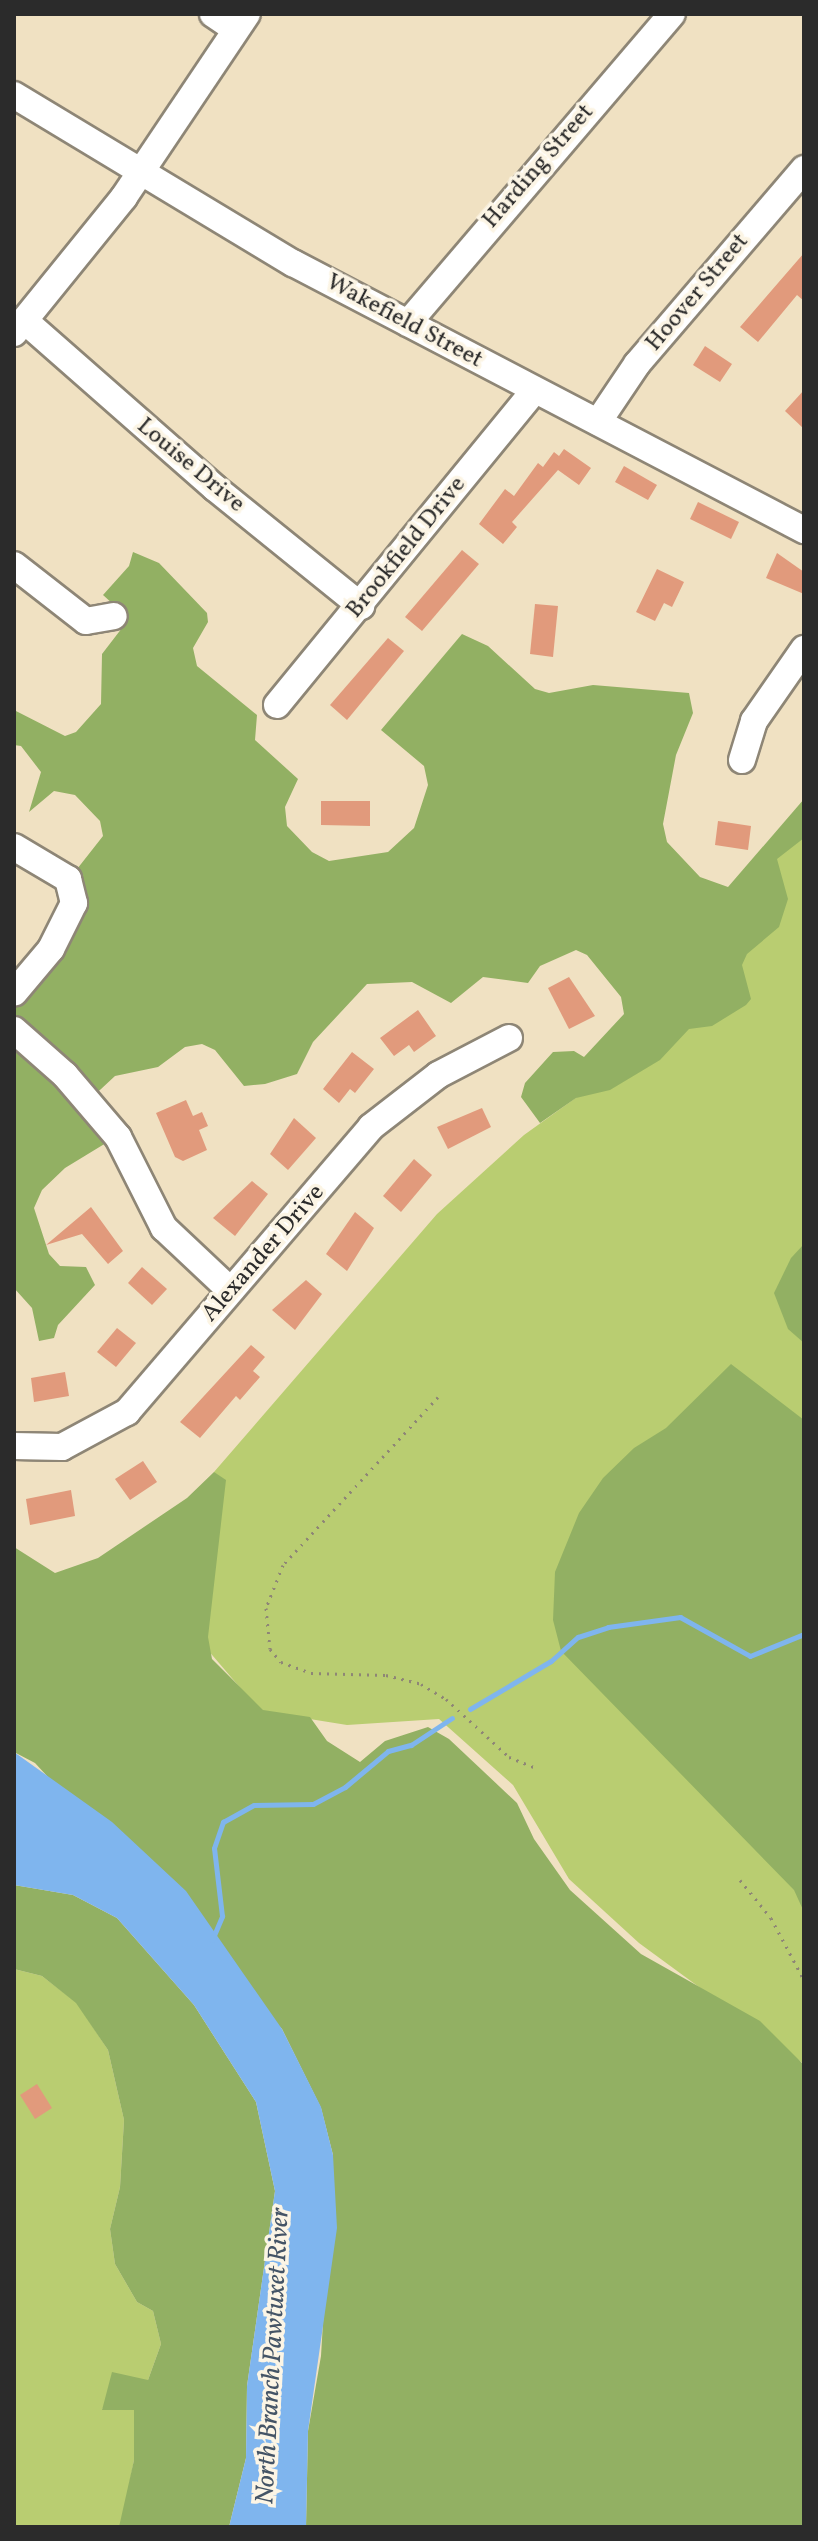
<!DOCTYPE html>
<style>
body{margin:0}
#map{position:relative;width:818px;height:2541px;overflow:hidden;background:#f0e1c2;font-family:Vollkorn,serif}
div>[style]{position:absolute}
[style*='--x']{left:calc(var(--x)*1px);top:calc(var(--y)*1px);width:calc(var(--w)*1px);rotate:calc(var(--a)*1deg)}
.green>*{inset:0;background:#b9cd71}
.forest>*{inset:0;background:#92b063}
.water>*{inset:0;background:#7fb5ee}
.stream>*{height:5px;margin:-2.5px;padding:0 2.5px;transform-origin:2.5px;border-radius:2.5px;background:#7fb5ee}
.building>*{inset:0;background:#e19a7c}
.path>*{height:3px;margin-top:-1.5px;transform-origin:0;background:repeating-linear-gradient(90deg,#8e8676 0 2px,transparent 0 8px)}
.roads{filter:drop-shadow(2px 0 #8e8676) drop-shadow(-2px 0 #8e8676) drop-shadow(0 2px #8e8676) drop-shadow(0 -2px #8e8676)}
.minor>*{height:26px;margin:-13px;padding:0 13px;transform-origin:13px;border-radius:13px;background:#fff}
span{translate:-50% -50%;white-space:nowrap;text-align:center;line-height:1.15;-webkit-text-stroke:7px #fcf5e5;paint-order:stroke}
.street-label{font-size:24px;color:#2b2b2b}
.water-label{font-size:26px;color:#445466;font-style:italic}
.frame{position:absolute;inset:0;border:16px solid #2b2b2b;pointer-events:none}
</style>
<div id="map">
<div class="green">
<i style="clip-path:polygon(804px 799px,804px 2064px,639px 1943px,569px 1879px,513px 1785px,439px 1719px,347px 1725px,260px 1711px,201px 1642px,214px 1472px,437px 1214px,524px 1135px,612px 1072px)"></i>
<i style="clip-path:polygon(14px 1969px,42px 1976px,77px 2003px,108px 2050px,124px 2120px,120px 2187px,110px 2229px,115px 2264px,137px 2302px,153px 2311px,161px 2344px,148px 2380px,102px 2409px,134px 2410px,134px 2460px,121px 2527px,14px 2527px)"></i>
</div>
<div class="forest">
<i style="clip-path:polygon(133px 552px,159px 563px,207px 613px,208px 622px,193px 648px,197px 666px,257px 715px,255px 740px,298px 779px,285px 807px,287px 826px,312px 852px,329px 861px,388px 852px,414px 828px,428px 785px,424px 766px,381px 730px,462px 634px,488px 646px,535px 689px,549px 693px,593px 685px,689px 693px,693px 713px,676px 755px,663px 824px,667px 842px,700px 877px,728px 887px,804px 799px,804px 838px,777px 859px,788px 899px,779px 927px,747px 954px,742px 965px,751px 999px,746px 1005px,712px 1026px,689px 1029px,660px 1060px,610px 1090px,576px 1098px,540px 1123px,521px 1097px,525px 1083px,553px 1052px,574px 1051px,584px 1057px,624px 1014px,621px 997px,587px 955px,576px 950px,540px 966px,528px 983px,483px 977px,451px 1003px,412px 982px,367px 984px,313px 1042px,297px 1074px,265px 1084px,244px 1086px,215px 1050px,202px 1044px,185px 1047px,158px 1067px,115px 1076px,86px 1103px,106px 1143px,65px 1168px,42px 1190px,34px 1208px,49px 1254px,60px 1266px,86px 1267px,95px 1285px,58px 1325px,54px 1338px,39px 1341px,32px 1308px,14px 1288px,14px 993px,30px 976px,70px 878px,103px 836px,100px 821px,75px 795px,54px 791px,29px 812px,41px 772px,21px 746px,14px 745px,14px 710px,65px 736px,76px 732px,101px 704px,102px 654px,122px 628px,124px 614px,103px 595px,129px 566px)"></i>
<i style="clip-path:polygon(804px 1244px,804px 1343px,788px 1329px,774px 1293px,791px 1258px)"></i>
<i style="clip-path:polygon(731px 1364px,804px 1420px,804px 1912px,794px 1890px,561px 1651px,553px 1620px,555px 1572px,579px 1513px,603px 1478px,634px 1448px,666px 1428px)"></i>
<i style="clip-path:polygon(214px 1472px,226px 1480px,208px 1637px,212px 1659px,263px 1710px,310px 1717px,327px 1741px,360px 1762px,385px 1741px,428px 1727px,449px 1739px,517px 1803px,534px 1839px,570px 1890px,641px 1954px,760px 2021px,804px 2065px,804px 2527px,306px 2527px,308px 2431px,321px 2356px,333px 2155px,321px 2108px,282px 2029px,35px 1763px,14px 1752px,14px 1547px,55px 1573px,98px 1558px,187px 1498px)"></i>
<i style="clip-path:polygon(14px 1885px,73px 1895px,117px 1918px,194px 2005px,256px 2102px,275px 2191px,247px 2386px,246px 2458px,229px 2527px,119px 2527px,134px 2460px,134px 2410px,102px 2410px,112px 2372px,148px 2380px,161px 2344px,153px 2311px,137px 2302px,115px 2264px,110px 2229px,120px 2187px,124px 2120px,108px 2050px,76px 2003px,42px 1976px,14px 1969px)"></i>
</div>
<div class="water">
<i style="clip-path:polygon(14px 1752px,112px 1822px,186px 1891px,282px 2029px,321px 2107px,333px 2155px,337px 2228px,308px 2431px,306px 2527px,229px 2527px,246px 2458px,247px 2386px,275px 2191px,256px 2102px,194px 2005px,117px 1918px,73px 1895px,14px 1885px)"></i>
</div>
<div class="stream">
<i style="--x:470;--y:1709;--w:94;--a:-30.7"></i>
<i style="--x:551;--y:1661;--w:36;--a:-42"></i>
<i style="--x:578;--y:1637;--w:32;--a:-18"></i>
<i style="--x:608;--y:1627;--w:73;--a:-7.9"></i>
<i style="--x:680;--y:1617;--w:80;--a:29.1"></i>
<i style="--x:750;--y:1656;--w:58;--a:-22.2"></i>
<i style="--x:212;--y:1940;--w:26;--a:-67"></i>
<i style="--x:222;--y:1916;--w:68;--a:-96.7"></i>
<i style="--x:214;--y:1848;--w:28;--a:-71"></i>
<i style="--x:223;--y:1822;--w:35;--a:-29"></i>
<i style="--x:254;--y:1805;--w:59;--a:-1"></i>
<i style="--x:313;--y:1804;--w:36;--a:-28"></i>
<i style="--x:345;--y:1787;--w:56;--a:-39.9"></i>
<i style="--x:388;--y:1751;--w:24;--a:-15"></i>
<i style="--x:411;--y:1745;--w:49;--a:-33.4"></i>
</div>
<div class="building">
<i style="clip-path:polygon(804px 253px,804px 301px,797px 295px,758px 342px,740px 327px)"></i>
<i style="clip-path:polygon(705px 346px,732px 364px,720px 382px,693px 365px)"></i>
<i style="clip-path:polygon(804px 390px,804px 429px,785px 411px)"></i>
<i style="clip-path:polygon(564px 449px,591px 468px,579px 485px,558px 470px,512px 522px,517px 527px,503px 544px,479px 524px,505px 489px,514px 496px,538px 463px,543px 467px,554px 452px,559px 456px)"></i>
<i style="clip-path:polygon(624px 466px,657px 485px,648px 500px,615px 482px)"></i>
<i style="clip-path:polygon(698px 502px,739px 522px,731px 539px,690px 519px)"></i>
<i style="clip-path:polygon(462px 550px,479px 564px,422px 631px,405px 617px)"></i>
<i style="clip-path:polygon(777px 553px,804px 572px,804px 594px,766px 578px)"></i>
<i style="clip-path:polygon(657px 569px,684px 582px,672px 607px,664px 603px,655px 621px,636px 612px)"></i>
<i style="clip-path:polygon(535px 604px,558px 606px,553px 657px,530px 654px)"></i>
<i style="clip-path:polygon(388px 638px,404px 651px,347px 720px,330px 705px)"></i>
<i style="clip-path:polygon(321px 801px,370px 801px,370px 826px,321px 825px)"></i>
<i style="clip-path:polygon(718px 821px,751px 826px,748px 850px,715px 845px)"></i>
<i style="clip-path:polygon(569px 977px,595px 1016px,569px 1029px,548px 988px)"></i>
<i style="clip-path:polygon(418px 1010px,436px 1036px,414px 1052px,409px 1045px,394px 1056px,380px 1038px)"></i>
<i style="clip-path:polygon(352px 1052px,374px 1069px,355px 1093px,350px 1089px,339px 1103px,323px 1089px)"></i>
<i style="clip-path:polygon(186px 1100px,193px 1116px,202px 1112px,208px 1126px,199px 1130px,207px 1150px,183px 1161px,175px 1157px,156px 1113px)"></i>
<i style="clip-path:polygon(482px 1108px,491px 1127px,448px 1149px,437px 1127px)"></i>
<i style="clip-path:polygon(294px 1118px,316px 1138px,288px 1170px,270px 1154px)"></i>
<i style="clip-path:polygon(414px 1159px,432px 1175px,401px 1212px,383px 1196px)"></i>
<i style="clip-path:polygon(252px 1181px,268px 1194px,235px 1236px,213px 1218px)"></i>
<i style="clip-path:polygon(91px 1207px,123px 1251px,108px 1264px,82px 1234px,46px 1245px)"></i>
<i style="clip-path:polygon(355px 1212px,374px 1228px,347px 1271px,326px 1254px)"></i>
<i style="clip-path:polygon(142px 1267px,167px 1289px,152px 1305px,128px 1283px)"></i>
<i style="clip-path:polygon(306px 1280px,322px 1294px,295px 1330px,272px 1310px)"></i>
<i style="clip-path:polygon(117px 1328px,136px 1343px,116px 1367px,97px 1352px)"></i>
<i style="clip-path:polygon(251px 1345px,265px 1357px,253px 1371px,260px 1377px,240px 1400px,236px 1396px,200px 1438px,180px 1422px)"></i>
<i style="clip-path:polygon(65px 1372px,69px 1396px,34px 1402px,31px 1378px)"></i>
<i style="clip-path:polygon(143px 1461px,157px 1482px,130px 1500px,115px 1479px)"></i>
<i style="clip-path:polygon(71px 1490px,75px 1516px,30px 1525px,26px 1499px)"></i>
<i style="clip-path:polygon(37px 2084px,52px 2108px,35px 2119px,20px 2095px)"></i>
</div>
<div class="path">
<i style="--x:438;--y:1397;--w:229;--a:132.7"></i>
<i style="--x:283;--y:1565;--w:46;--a:111.6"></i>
<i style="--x:266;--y:1608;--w:41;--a:84.4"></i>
<i style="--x:270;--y:1649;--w:17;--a:50"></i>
<i style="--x:281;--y:1662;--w:32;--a:20"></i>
<i style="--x:311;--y:1673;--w:75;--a:1.5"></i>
<i style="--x:386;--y:1675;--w:36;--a:14"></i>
<i style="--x:421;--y:1684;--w:29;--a:31"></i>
<i style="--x:446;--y:1699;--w:86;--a:42.6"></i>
<i style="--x:509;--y:1757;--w:27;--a:22"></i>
<i style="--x:740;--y:1880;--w:49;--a:50.8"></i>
<i style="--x:771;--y:1918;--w:70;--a:62"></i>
</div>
<div class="roads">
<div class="minor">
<i style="--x:213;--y:14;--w:27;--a:34"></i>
<i style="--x:14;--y:95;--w:326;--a:31.1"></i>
<i style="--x:293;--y:263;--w:577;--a:27.59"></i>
<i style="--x:25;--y:321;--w:253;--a:41.3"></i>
<i style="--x:215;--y:488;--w:188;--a:38.9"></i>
<i style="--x:408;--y:323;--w:406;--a:-49.5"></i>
<i style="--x:14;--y:333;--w:175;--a:-51"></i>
<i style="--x:124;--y:197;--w:220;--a:-56.1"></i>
<i style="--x:598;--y:422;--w:70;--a:-56.1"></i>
<i style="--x:637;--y:364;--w:257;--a:-49.4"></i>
<i style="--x:14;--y:565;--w:91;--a:37.9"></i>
<i style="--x:86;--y:621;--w:28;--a:-10"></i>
<i style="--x:277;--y:705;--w:407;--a:-50.7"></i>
<i style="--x:742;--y:760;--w:41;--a:-72.9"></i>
<i style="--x:754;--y:721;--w:88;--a:-55.2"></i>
<i style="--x:14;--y:847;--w:63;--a:30.7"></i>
<i style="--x:68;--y:879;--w:25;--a:76"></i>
<i style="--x:74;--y:903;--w:51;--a:116.6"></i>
<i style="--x:51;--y:949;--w:57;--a:130.1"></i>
<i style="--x:14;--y:1030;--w:68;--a:41.4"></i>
<i style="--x:65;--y:1075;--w:82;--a:49.5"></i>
<i style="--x:118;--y:1137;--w:102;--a:63.2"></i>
<i style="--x:164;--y:1228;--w:91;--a:43.2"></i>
<i style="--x:14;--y:1446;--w:48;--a:1.2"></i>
<i style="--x:62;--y:1447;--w:74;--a:-28.3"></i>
<i style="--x:127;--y:1412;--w:375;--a:-49.4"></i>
<i style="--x:371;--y:1127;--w:85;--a:-37.8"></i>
<i style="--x:438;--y:1075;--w:80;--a:-27.5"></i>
</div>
</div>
<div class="street-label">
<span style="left:539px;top:167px;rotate:-49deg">Harding Street</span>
<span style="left:698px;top:293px;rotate:-50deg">Hoover Street</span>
<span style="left:404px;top:322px;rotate:28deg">Wakefield Street</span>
<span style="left:190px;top:466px;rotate:40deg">Louise Drive</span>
<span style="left:407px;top:548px;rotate:-51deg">Brookfield Drive</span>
<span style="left:264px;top:1254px;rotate:-49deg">Alexander Drive</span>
</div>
<div class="water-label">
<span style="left:274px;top:2356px;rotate:-87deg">North Branch Pawtuxet River</span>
</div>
<div class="frame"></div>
</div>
